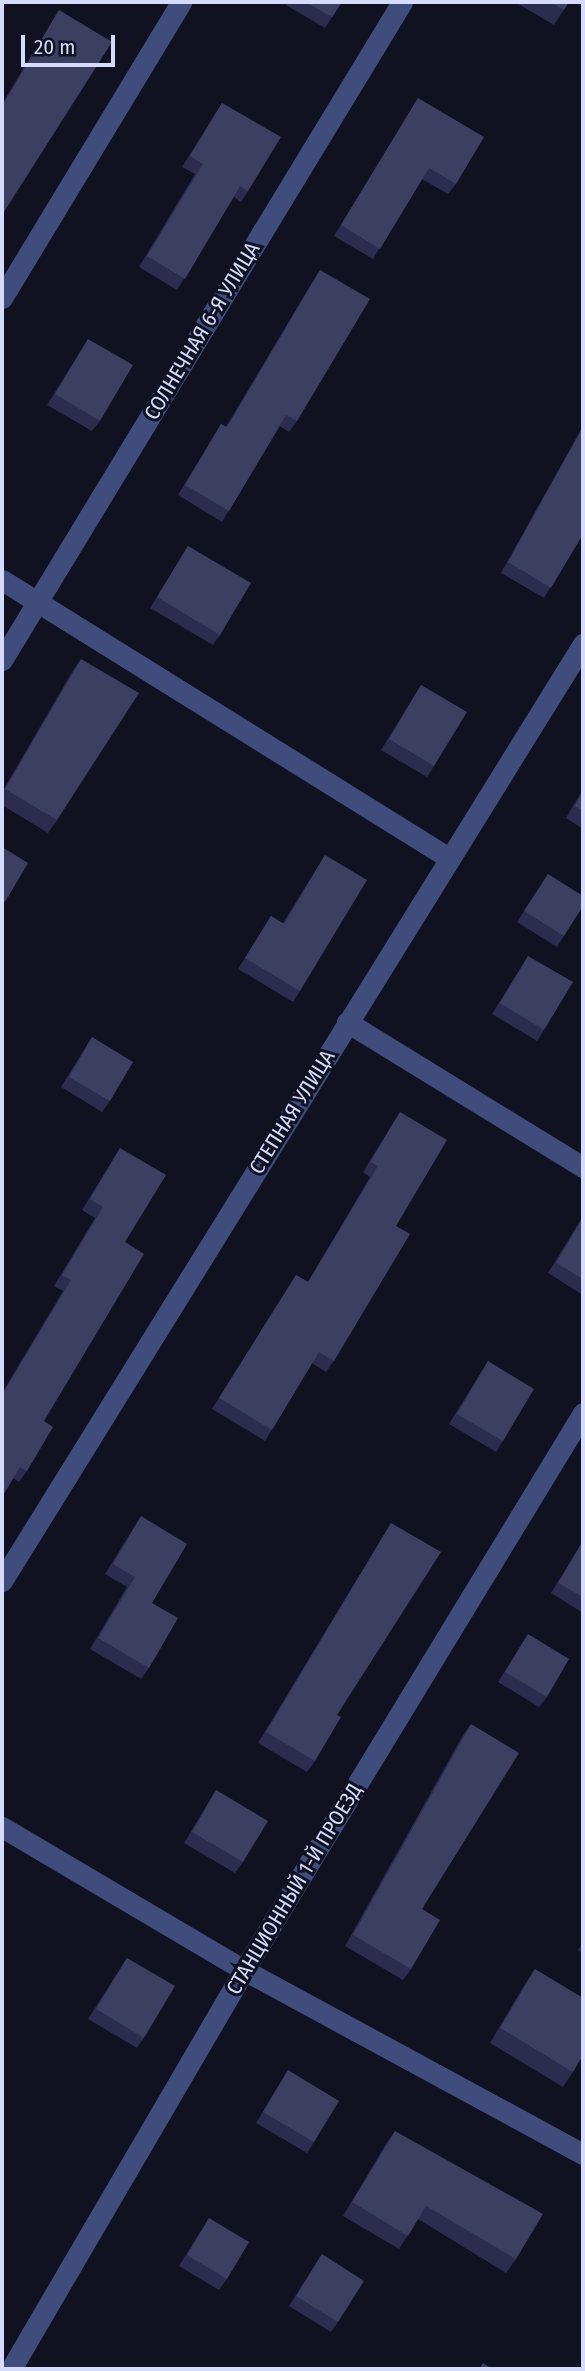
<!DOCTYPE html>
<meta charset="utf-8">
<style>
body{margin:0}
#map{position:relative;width:585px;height:2371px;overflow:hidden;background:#101222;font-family:"Fira Sans Condensed",sans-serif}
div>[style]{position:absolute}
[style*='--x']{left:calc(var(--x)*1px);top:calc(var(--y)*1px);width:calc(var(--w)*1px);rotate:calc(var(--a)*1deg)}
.minor>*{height:21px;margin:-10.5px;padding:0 10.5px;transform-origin:10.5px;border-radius:10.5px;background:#404c7c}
.wall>*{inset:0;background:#2b2c4e}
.building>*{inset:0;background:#3d3f61}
span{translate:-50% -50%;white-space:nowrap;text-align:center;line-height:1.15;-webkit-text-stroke:6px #101222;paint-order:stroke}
.street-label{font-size:21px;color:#d6dafb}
.frame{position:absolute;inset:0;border:4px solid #d6dafb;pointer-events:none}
.scale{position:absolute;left:21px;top:35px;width:94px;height:32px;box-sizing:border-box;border:4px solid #d6dafb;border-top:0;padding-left:9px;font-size:21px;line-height:24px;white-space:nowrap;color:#d6dafb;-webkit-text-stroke:5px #101222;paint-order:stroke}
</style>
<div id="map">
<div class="minor">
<i style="--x:2;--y:298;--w:346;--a:-58.8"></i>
<i style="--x:2;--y:580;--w:526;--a:31.88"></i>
<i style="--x:2;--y:660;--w:770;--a:-58.7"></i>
<i style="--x:347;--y:1022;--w:277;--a:31.6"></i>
<i style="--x:2;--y:1581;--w:1103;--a:-58.2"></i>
<i style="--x:2;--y:1827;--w:281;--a:30.6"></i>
<i style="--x:244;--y:1970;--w:386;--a:28.5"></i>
<i style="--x:11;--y:2369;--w:462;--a:-59.7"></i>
<i style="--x:244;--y:1970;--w:652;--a:-58.67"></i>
</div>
<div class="wall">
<i style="clip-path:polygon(288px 2px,342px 2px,325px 28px,286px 5px)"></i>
<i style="clip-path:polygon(515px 2px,569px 2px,554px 25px)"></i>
<i style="clip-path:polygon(59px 10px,2px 215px,2px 104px)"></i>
<i style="clip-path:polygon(418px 98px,456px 184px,448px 194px,422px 179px,373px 259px,334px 236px)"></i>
<i style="clip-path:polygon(222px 103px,248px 191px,241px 202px,234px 197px,177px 290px,139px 267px,195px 174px,182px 167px)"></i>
<i style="clip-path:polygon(320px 270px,297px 421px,289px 432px,280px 426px,222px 522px,178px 495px,221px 424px,226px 427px,313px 281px)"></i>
<i style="clip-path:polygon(88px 339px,100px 421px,92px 431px,47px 405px)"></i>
<i style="clip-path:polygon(583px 426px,583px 534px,544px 598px,501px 573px)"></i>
<i style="clip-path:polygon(188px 546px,220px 635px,213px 645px,150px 608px)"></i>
<i style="clip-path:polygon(81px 659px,57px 820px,48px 833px,2px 805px,2px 792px,72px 672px)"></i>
<i style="clip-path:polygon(421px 685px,434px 766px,427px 777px,381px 750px)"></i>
<i style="clip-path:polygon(583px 789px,583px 829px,566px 818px)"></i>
<i style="clip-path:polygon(325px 855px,300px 991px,293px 1002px,238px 969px,271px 916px,283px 923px)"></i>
<i style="clip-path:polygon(548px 874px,564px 936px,557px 947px,517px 922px)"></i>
<i style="clip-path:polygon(528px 956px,544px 1030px,537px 1041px,492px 1014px)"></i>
<i style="clip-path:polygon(92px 1037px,110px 1101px,102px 1112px,61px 1087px)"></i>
<i style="clip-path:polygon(400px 1112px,396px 1226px,334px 1361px,326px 1372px,312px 1363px,265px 1441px,212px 1409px,296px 1275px,308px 1282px,370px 1177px,363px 1172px)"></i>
<i style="clip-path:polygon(120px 1148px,125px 1242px,44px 1421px,27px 1471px,19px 1482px,13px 1478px,2px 1497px,2px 1393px,63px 1291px,54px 1286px,95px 1218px,82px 1210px)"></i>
<i style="clip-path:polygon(583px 1216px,583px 1295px,548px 1273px)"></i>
<i style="clip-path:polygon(488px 1361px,503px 1441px,496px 1452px,449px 1424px)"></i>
<i style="clip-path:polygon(141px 1516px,152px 1603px,149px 1668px,141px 1679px,90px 1649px,127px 1587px,105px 1574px)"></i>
<i style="clip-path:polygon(391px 1523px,337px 1715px,315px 1761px,307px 1772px,258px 1743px)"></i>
<i style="clip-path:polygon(583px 1541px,583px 1613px,551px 1593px)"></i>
<i style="clip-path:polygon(528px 1634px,547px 1697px,539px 1707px,498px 1682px)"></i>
<i style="clip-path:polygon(471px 1724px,422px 1909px,411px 1969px,403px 1980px,345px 1946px,463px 1735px)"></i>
<i style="clip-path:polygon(216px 1790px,243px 1862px,235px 1873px,184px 1843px)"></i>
<i style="clip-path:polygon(583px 1942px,583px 1954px,578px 1950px)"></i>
<i style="clip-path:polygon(127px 1958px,144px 2038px,137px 2048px,88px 2019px)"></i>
<i style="clip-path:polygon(535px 1969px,573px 2072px,563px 2087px,490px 2043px,525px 1984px)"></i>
<i style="clip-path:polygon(288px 2070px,314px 2142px,307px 2153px,256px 2123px)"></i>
<i style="clip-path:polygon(395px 2131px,516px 2259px,506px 2273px,418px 2219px,399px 2249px,343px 2216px,386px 2144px)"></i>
<i style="clip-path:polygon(209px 2218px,227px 2279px,219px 2290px,179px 2266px)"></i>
<i style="clip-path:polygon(322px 2254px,338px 2322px,331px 2332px,289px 2306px)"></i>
</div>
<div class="building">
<i style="clip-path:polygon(306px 2px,342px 2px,332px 17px)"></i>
<i style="clip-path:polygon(550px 2px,569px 2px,564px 10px)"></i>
<i style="clip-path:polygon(59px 10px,112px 42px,2px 215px,2px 106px)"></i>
<i style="clip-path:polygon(418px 98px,484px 137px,456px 184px,429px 168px,380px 249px,341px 225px)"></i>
<i style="clip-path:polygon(222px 103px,281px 137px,248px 191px,240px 186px,185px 279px,147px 256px,203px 164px,190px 156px)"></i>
<i style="clip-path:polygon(320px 270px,370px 299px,297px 421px,286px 415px,229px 511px,185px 485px,221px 424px,227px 427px)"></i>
<i style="clip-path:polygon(88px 339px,133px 365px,100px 421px,55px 394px)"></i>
<i style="clip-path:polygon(583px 427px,583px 534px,551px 588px,508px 562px)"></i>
<i style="clip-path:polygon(188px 546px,251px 583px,220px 635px,157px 597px)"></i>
<i style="clip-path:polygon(81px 659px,139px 693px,57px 820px,5px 789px)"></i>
<i style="clip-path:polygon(421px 685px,467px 712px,434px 766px,389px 739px)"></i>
<i style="clip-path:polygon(583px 792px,583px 811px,575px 806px)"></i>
<i style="clip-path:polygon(2px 847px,28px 863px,5px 902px,2px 900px)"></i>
<i style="clip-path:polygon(325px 855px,367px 880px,300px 991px,245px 958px,271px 916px,284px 924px)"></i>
<i style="clip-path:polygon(548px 874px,583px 896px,583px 906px,564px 936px,524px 911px)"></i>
<i style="clip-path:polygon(528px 956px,573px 982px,544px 1030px,500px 1003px)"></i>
<i style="clip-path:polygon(92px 1037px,133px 1062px,110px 1101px,69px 1077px)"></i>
<i style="clip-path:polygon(400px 1112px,447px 1140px,396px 1226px,410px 1234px,334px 1361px,319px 1352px,272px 1430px,219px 1398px,296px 1275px,308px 1282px,378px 1166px,370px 1162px)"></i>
<i style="clip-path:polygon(120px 1148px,166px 1175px,125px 1242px,144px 1254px,44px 1421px,53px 1427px,27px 1471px,20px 1467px,2px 1497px,2px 1395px,71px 1280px,62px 1275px,103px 1207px,90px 1199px)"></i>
<i style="clip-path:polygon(583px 1217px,583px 1279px,556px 1263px)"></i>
<i style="clip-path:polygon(488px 1361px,534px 1389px,503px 1441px,457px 1414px)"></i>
<i style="clip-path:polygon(141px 1516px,187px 1544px,152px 1603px,178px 1618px,149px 1668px,98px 1638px,135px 1577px,113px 1564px)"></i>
<i style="clip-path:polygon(391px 1523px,441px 1552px,337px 1715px,341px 1717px,315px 1761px,266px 1732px)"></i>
<i style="clip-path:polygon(583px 1541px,583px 1597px,558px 1583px)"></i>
<i style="clip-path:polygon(528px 1634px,569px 1659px,547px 1697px,505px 1672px)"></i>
<i style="clip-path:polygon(471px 1724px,519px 1753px,422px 1909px,440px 1920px,411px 1969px,353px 1935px)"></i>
<i style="clip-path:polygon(216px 1790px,268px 1821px,243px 1862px,192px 1832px)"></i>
<i style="clip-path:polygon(127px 1958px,175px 1986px,144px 2038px,96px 2009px)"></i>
<i style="clip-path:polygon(535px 1969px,583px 1998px,583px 2055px,573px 2072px,500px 2028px)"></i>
<i style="clip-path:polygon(288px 2070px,339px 2101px,314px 2142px,263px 2112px)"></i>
<i style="clip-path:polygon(395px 2131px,543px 2214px,516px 2259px,426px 2206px,408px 2236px,352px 2202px)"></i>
<i style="clip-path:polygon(209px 2218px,249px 2242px,227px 2279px,187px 2255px)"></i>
<i style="clip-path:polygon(322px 2254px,364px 2281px,338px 2322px,296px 2296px)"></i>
<i style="clip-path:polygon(483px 2363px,492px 2369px,479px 2369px)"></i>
</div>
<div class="street-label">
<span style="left:202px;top:331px;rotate:-59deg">СОЛНЕЧНАЯ 6-Я УЛИЦА</span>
<span style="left:292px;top:1112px;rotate:-58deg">СТЕПНАЯ УЛИЦА</span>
<span style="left:294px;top:1889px;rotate:-59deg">СТАНЦИОННЫЙ 1-Й ПРОЕЗД</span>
</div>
<div class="frame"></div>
<div class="scale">20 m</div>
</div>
